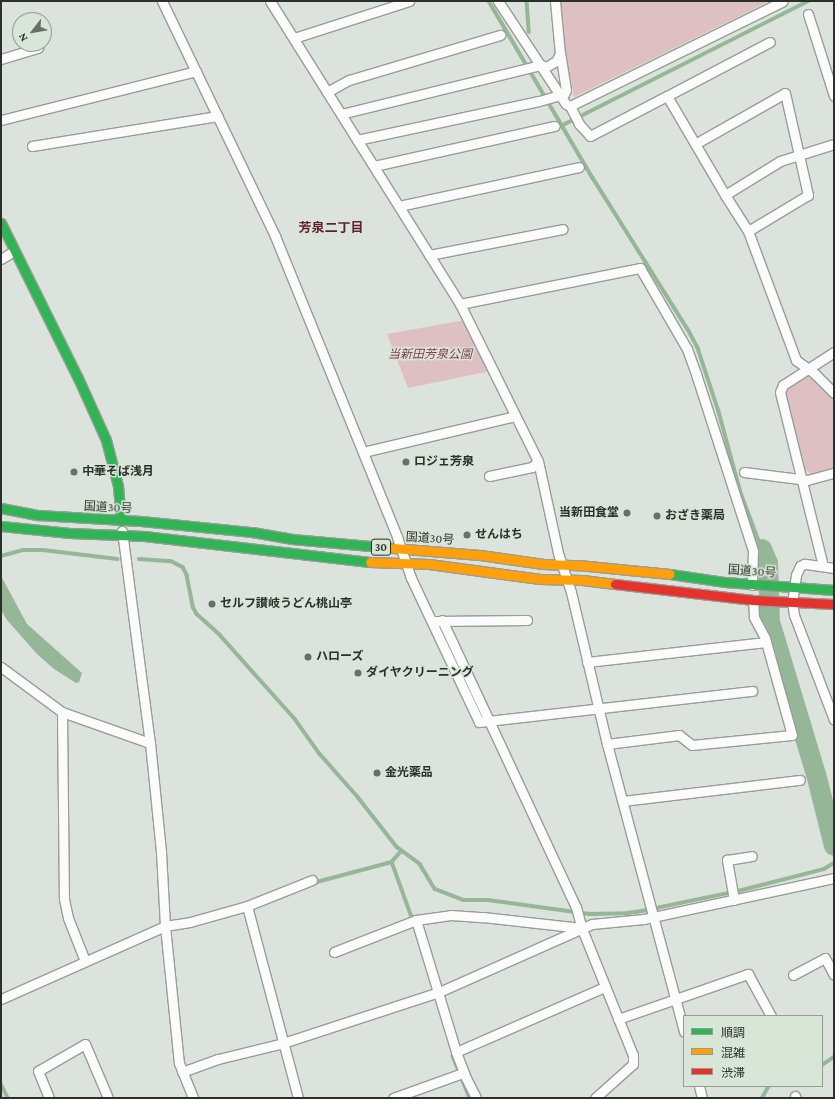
<!DOCTYPE html>
<meta charset="utf-8">
<style>
body{margin:0}
#map{position:relative;width:835px;height:1099px;overflow:hidden;background:#dce2dc;font-family:"Crimson Pro","Noto Sans JP",serif}
div>[style]{position:absolute}
[style*='--x']{left:calc(var(--x)*1px);top:calc(var(--y)*1px);width:calc(var(--w)*1px);rotate:calc(var(--a)*1deg)}
.green>*{inset:0;background:#dec0c2}
.water>*{inset:0;background:#96b797}
.stream>*{height:3.5px;margin:-1.75px;padding:0 1.75px;transform-origin:1.75px;border-radius:1.75px;background:#96b797}
.river>*{height:20px;margin:-10px;padding:0 10px;transform-origin:10px;border-radius:10px;background:#96b797}
.roads{filter:drop-shadow(1px 0 #989d98) drop-shadow(-1px 0 #989d98) drop-shadow(0 1px #989d98) drop-shadow(0 -1px #989d98)}
.street>*{height:9px;margin:-4.5px;padding:0 4.5px;transform-origin:4.5px;border-radius:4.5px;background:#fafbfa}
.fast>*{height:9px;margin:-4.5px;padding:0 4.5px;transform-origin:4.5px;border-radius:4.5px;background:#30b455}
.slow>*{height:9px;margin:-4.5px;padding:0 4.5px;transform-origin:4.5px;border-radius:4.5px;background:#ff9f0a}
.jam>*{height:9px;margin:-4.5px;padding:0 4.5px;transform-origin:4.5px;border-radius:4.5px;background:#e5322d}
.dots>*{width:11px;height:11px;translate:-50% -50%;box-sizing:border-box;border:2px solid #d8e6d8;border-radius:50%}
span{translate:-50% -50%;white-space:nowrap;text-align:center;line-height:1.15;-webkit-text-stroke:3px #d8e6d8;paint-order:stroke}
.shield-label span{padding:1px 3px;background:#d8e6d8;border:1px solid;border-radius:3px;-webkit-text-stroke-width:0}
.shield-label{font-size:11px;color:#2b302b;font-weight:700}
.park-label{font-size:12px;color:#893a4c;font-style:italic}
.poi-label{font-size:12px;color:#2b302b;font-weight:700}
.left{translate:0 -50%;text-align:left}
.right{translate:-100% -50%;text-align:right}
.street-label{font-size:12px;color:#2b302b}
.neighbourhood-label{font-size:13px;color:#621d2f;font-weight:700}
.frame{position:absolute;inset:0;border:2px solid #2b302b;pointer-events:none}
.legend{position:absolute;left:683px;top:1015px;width:140px;height:72px;box-sizing:border-box;background:#d8e6d8;border:1px solid #939d93;margin:0;padding:5px 7px;list-style:none;font-size:12px;color:#2b302b}
.legend li{display:flex;align-items:center;gap:8px;height:20px}
.legend b{width:20px;border:1px solid #939d93}
.north{position:absolute;left:12px;top:12px;width:40px;height:40px;box-sizing:border-box;background:#d8e6d8;border:1px solid #939d93;border-radius:50%;rotate:239deg;font-size:11px;font-weight:700;line-height:16px;text-align:center;color:#2b302b}
.north::after{content:'';display:block;margin:auto;width:14px;height:18px;background:#696e69;clip-path:polygon(50% 0,100% 100%,50% 72%,0 100%)}
</style>
<div id="map">
<div class="green">
<i style="clip-path:polygon(560px 1px,770px 1px,574px 97px,565px 49px)"></i>
<i style="clip-path:polygon(465px 320px,491px 371px,408px 388px,387px 334px)"></i>
<i style="clip-path:polygon(802px 377px,812px 378px,834px 401px,834px 468px,828px 472px,811px 474px,804px 469px,782px 394px,786px 387px)"></i>
</div>
<div class="water">
<i style="clip-path:polygon(1px 576px,27px 624px,82px 673px,79px 682px,76px 683px,54px 669px,37px 654px,7px 620px,1px 610px)"></i>
</div>
<div class="stream">
<i style="--x:489;--y:1;--w:205;--a:59.6"></i>
<i style="--x:593;--y:178;--w:181;--a:57.9"></i>
<i style="--x:689;--y:331;--w:19;--a:62"></i>
<i style="--x:698;--y:348;--w:67;--a:71.8"></i>
<i style="--x:719;--y:412;--w:84;--a:74.8"></i>
<i style="--x:741;--y:493;--w:60;--a:69.4"></i>
<i style="--x:527;--y:1;--w:31;--a:86"></i>
<i style="--x:563;--y:125;--w:275;--a:-26.8"></i>
<i style="--x:1;--y:556;--w:23;--a:-15"></i>
<i style="--x:23;--y:550;--w:20;--a:0"></i>
<i style="--x:43;--y:550;--w:75;--a:6.9"></i>
<i style="--x:139;--y:559;--w:32;--a:4"></i>
<i style="--x:171;--y:561;--w:13;--a:27"></i>
<i style="--x:183;--y:567;--w:9;--a:63"></i>
<i style="--x:187;--y:575;--w:33;--a:79"></i>
<i style="--x:193;--y:607;--w:8;--a:60"></i>
<i style="--x:197;--y:614;--w:31;--a:42"></i>
<i style="--x:220;--y:635;--w:113;--a:48.2"></i>
<i style="--x:295;--y:719;--w:43;--a:54.5"></i>
<i style="--x:320;--y:754;--w:57;--a:48.5"></i>
<i style="--x:358;--y:797;--w:63;--a:52"></i>
<i style="--x:397;--y:847;--w:29;--a:36"></i>
<i style="--x:420;--y:864;--w:29;--a:59"></i>
<i style="--x:435;--y:889;--w:30;--a:21"></i>
<i style="--x:463;--y:900;--w:25;--a:0"></i>
<i style="--x:488;--y:900;--w:102;--a:7.9"></i>
<i style="--x:589;--y:914;--w:39;--a:-1"></i>
<i style="--x:628;--y:913;--w:14;--a:-8"></i>
<i style="--x:642;--y:911;--w:98;--a:-11.8"></i>
<i style="--x:738;--y:891;--w:89;--a:-14.3"></i>
<i style="--x:824;--y:869;--w:12;--a:-31"></i>
<i style="--x:402;--y:851;--w:15;--a:132"></i>
<i style="--x:392;--y:862;--w:62;--a:70.1"></i>
<i style="--x:313;--y:883;--w:82;--a:-14.9"></i>
<i style="--x:453;--y:1056;--w:45;--a:68"></i>
<i style="--x:822;--y:1065;--w:14;--a:-34"></i>
<i style="--x:1;--y:1084;--w:16;--a:63"></i>
<i style="--x:762;--y:1098;--w:14;--a:-60"></i>
</div>
<div class="river">
<i style="--x:762;--y:549;--w:15;--a:67"></i>
<i style="--x:768;--y:563;--w:59;--a:88.1"></i>
<i style="--x:770;--y:622;--w:159;--a:73.2"></i>
<i style="--x:816;--y:774;--w:74;--a:76"></i>
</div>
<div class="roads">
<div class="street">
<i style="--x:162;--y:1;--w:261;--a:64.3"></i>
<i style="--x:275;--y:236;--w:325;--a:67.9"></i>
<i style="--x:397;--y:537;--w:43;--a:71.1"></i>
<i style="--x:411;--y:578;--w:159;--a:64.7"></i>
<i style="--x:479;--y:722;--w:275;--a:-6.5"></i>
<i style="--x:270;--y:1;--w:358;--a:57.9"></i>
<i style="--x:460;--y:304;--w:175;--a:63.6"></i>
<i style="--x:538;--y:461;--w:94;--a:77.7"></i>
<i style="--x:558;--y:553;--w:41;--a:71.6"></i>
<i style="--x:571;--y:592;--w:156;--a:76.7"></i>
<i style="--x:607;--y:744;--w:298;--a:75"></i>
<i style="--x:498;--y:1;--w:123;--a:56.6"></i>
<i style="--x:566;--y:104;--w:4;--a:27"></i>
<i style="--x:570;--y:106;--w:20;--a:63"></i>
<i style="--x:579;--y:124;--w:16;--a:47"></i>
<i style="--x:590;--y:136;--w:87;--a:-27.5"></i>
<i style="--x:667;--y:96;--w:115;--a:59.6"></i>
<i style="--x:725;--y:195;--w:43;--a:57.4"></i>
<i style="--x:748;--y:231;--w:138;--a:69.6"></i>
<i style="--x:796;--y:360;--w:24;--a:36"></i>
<i style="--x:815;--y:374;--w:27;--a:45"></i>
<i style="--x:808;--y:14;--w:86;--a:72.4"></i>
<i style="--x:294;--y:38;--w:121;--a:-17.8"></i>
<i style="--x:1;--y:59;--w:39;--a:-17"></i>
<i style="--x:327;--y:92;--w:25;--a:-29"></i>
<i style="--x:349;--y:80;--w:158;--a:-16.6"></i>
<i style="--x:667;--y:96;--w:116;--a:-27.7"></i>
<i style="--x:570;--y:106;--w:237;--a:-26.2"></i>
<i style="--x:341;--y:114;--w:206;--a:-13.8"></i>
<i style="--x:541;--y:65;--w:5;--a:22"></i>
<i style="--x:546;--y:67;--w:12;--a:-31"></i>
<i style="--x:556;--y:61;--w:8;--a:-60"></i>
<i style="--x:1;--y:120;--w:201;--a:-14.1"></i>
<i style="--x:357;--y:140;--w:186;--a:-12.1"></i>
<i style="--x:539;--y:101;--w:26;--a:-16"></i>
<i style="--x:564;--y:94;--w:4;--a:-63"></i>
<i style="--x:566;--y:90;--w:36;--a:-99"></i>
<i style="--x:560;--y:54;--w:53;--a:-95.4"></i>
<i style="--x:695;--y:144;--w:103;--a:-29.5"></i>
<i style="--x:785;--y:93;--w:105;--a:77.3"></i>
<i style="--x:808;--y:195;--w:70;--a:149"></i>
<i style="--x:32;--y:146;--w:188;--a:-9.2"></i>
<i style="--x:374;--y:166;--w:185;--a:-12.5"></i>
<i style="--x:725;--y:195;--w:65;--a:-31.7"></i>
<i style="--x:780;--y:161;--w:57;--a:-17.5"></i>
<i style="--x:399;--y:206;--w:184;--a:-12.2"></i>
<i style="--x:429;--y:255;--w:136;--a:-11"></i>
<i style="--x:1;--y:259;--w:15;--a:-32"></i>
<i style="--x:460;--y:304;--w:184;--a:-11.3"></i>
<i style="--x:640;--y:268;--w:94;--a:59.9"></i>
<i style="--x:687;--y:349;--w:27;--a:70"></i>
<i style="--x:696;--y:374;--w:186;--a:72.1"></i>
<i style="--x:753;--y:551;--w:34;--a:92"></i>
<i style="--x:363;--y:452;--w:156;--a:-13.3"></i>
<i style="--x:744;--y:472;--w:64;--a:7.2"></i>
<i style="--x:807;--y:480;--w:28;--a:-15"></i>
<i style="--x:489;--y:476;--w:44;--a:-11.8"></i>
<i style="--x:532;--y:467;--w:8;--a:-45"></i>
<i style="--x:122;--y:531;--w:214;--a:82.5"></i>
<i style="--x:150;--y:743;--w:110;--a:84.2"></i>
<i style="--x:161;--y:852;--w:74;--a:86.9"></i>
<i style="--x:165;--y:926;--w:138;--a:84.2"></i>
<i style="--x:179;--y:1063;--w:38;--a:68"></i>
<i style="--x:823;--y:566;--w:179;--a:-103.9"></i>
<i style="--x:780;--y:392;--w:8;--a:-67"></i>
<i style="--x:783;--y:385;--w:61;--a:-32.9"></i>
<i style="--x:834;--y:568;--w:30;--a:-172"></i>
<i style="--x:804;--y:564;--w:4;--a:153"></i>
<i style="--x:800;--y:566;--w:10;--a:114"></i>
<i style="--x:796;--y:575;--w:27;--a:98"></i>
<i style="--x:792;--y:602;--w:13;--a:81"></i>
<i style="--x:794;--y:615;--w:112;--a:69.1"></i>
<i style="--x:442;--y:620;--w:317;--a:65"></i>
<i style="--x:576;--y:907;--w:23;--a:75"></i>
<i style="--x:582;--y:929;--w:136;--a:68"></i>
<i style="--x:633;--y:1055;--w:9;--a:90"></i>
<i style="--x:633;--y:1064;--w:51;--a:138.2"></i>
<i style="--x:436;--y:621;--w:91;--a:-0.6"></i>
<i style="--x:587;--y:662;--w:180;--a:-6.4"></i>
<i style="--x:1;--y:667;--w:76;--a:36.4"></i>
<i style="--x:62;--y:712;--w:93;--a:19.4"></i>
<i style="--x:62;--y:712;--w:187;--a:89.4"></i>
<i style="--x:64;--y:899;--w:19;--a:78"></i>
<i style="--x:68;--y:918;--w:46;--a:68.4"></i>
<i style="--x:607;--y:744;--w:73;--a:-7.1"></i>
<i style="--x:679;--y:735;--w:16;--a:38"></i>
<i style="--x:692;--y:745;--w:100;--a:-5.7"></i>
<i style="--x:792;--y:735;--w:101;--a:-105.6"></i>
<i style="--x:765;--y:638;--w:24;--a:-118"></i>
<i style="--x:754;--y:617;--w:17;--a:-93"></i>
<i style="--x:623;--y:801;--w:178;--a:-6.8"></i>
<i style="--x:734;--y:900;--w:41;--a:-99.9"></i>
<i style="--x:727;--y:860;--w:25;--a:-9"></i>
<i style="--x:247;--y:906;--w:199;--a:75.1"></i>
<i style="--x:416;--y:920;--w:138;--a:73.1"></i>
<i style="--x:456;--y:1052;--w:28;--a:69"></i>
<i style="--x:466;--y:1078;--w:22;--a:63"></i>
<i style="--x:334;--y:952;--w:88;--a:-21.3"></i>
<i style="--x:416;--y:920;--w:35;--a:-8"></i>
<i style="--x:451;--y:915;--w:32;--a:4"></i>
<i style="--x:483;--y:917;--w:99;--a:6.4"></i>
<i style="--x:793;--y:975;--w:36;--a:-28"></i>
<i style="--x:825;--y:958;--w:19;--a:62"></i>
<i style="--x:1;--y:999;--w:180;--a:-24"></i>
<i style="--x:165;--y:926;--w:25;--a:-9"></i>
<i style="--x:190;--y:922;--w:59;--a:-15.7"></i>
<i style="--x:247;--y:906;--w:70;--a:-21.8"></i>
<i style="--x:618;--y:1019;--w:138;--a:-19.1"></i>
<i style="--x:748;--y:974;--w:48;--a:61.3"></i>
<i style="--x:456;--y:1052;--w:163;--a:-23.6"></i>
<i style="--x:182;--y:1072;--w:38;--a:-20"></i>
<i style="--x:218;--y:1059;--w:67;--a:-13.8"></i>
<i style="--x:283;--y:1043;--w:164;--a:-18.1"></i>
<i style="--x:439;--y:992;--w:167;--a:-24"></i>
<i style="--x:592;--y:924;--w:52;--a:-5.5"></i>
<i style="--x:644;--y:919;--w:194;--a:-12.2"></i>
<i style="--x:699;--y:1086;--w:12;--a:76"></i>
<i style="--x:795;--y:1096;--w:2;--a:63"></i>
<i style="--x:49;--y:1098;--w:29;--a:-112"></i>
<i style="--x:38;--y:1071;--w:54;--a:-29.9"></i>
<i style="--x:85;--y:1044;--w:59;--a:66.9"></i>
<i style="--x:393;--y:1098;--w:74;--a:-19.7"></i>
</div>
<div class="fast">
<i style="--x:1;--y:223;--w:173;--a:63.6"></i>
<i style="--x:78;--y:378;--w:68;--a:65.7"></i>
<i style="--x:106;--y:440;--w:48;--a:75.4"></i>
<i style="--x:118;--y:486;--w:35;--a:85"></i>
<i style="--x:1;--y:508;--w:38;--a:11"></i>
<i style="--x:38;--y:515;--w:103;--a:3.3"></i>
<i style="--x:141;--y:521;--w:112;--a:5.7"></i>
<i style="--x:252;--y:532;--w:41;--a:9.9"></i>
<i style="--x:292;--y:539;--w:101;--a:5.1"></i>
<i style="--x:1;--y:526;--w:69;--a:5.8"></i>
<i style="--x:70;--y:533;--w:74;--a:2.3"></i>
<i style="--x:144;--y:536;--w:227;--a:6.6"></i>
<i style="--x:670;--y:574;--w:56;--a:8.3"></i>
<i style="--x:725;--y:582;--w:109;--a:4.2"></i>
</div>
<div class="slow">
<i style="--x:393;--y:548;--w:87;--a:4.6"></i>
<i style="--x:480;--y:555;--w:64;--a:8.1"></i>
<i style="--x:543;--y:564;--w:35;--a:2"></i>
<i style="--x:578;--y:565;--w:92;--a:5.6"></i>
<i style="--x:370;--y:562;--w:59;--a:1.9"></i>
<i style="--x:429;--y:564;--w:112;--a:7.7"></i>
<i style="--x:540;--y:579;--w:42;--a:1.4"></i>
<i style="--x:582;--y:580;--w:33;--a:7"></i>
</div>
<div class="jam">
<i style="--x:615;--y:584;--w:139;--a:6.6"></i>
<i style="--x:753;--y:600;--w:81;--a:2.8"></i>
</div>
</div>
<div class="dots">
<i style="left:406px;top:462px;background:#696e69"></i>
<i style="left:74px;top:472px;background:#696e69"></i>
<i style="left:627px;top:513px;background:#696e69"></i>
<i style="left:657px;top:516px;background:#696e69"></i>
<i style="left:467px;top:535px;background:#696e69"></i>
<i style="left:212px;top:604px;background:#696e69"></i>
<i style="left:308px;top:657px;background:#696e69"></i>
<i style="left:358px;top:673px;background:#696e69"></i>
<i style="left:377px;top:773px;background:#696e69"></i>
</div>
<div class="shield-label">
<span style="left:381px;top:547px">30</span>
</div>
<div class="park-label">
<span style="left:430px;top:355px">当新田芳泉公園</span>
</div>
<div class="poi-label">
<span class="left" style="left:414px;top:462px">ロジェ芳泉</span>
<span class="left" style="left:82px;top:472px">中華そば浅月</span>
<span class="right" style="left:619px;top:513px">当新田食堂</span>
<span class="left" style="left:665px;top:516px">おざき薬局</span>
<span class="left" style="left:475px;top:535px">せんはち</span>
<span class="left" style="left:220px;top:604px">セルフ讃岐うどん桃山亭</span>
<span class="left" style="left:316px;top:657px">ハローズ</span>
<span class="left" style="left:366px;top:673px">ダイヤクリーニング</span>
<span class="left" style="left:385px;top:773px">金光薬品</span>
</div>
<div class="street-label">
<span style="left:108px;top:508px;rotate:3deg">国道30号</span>
<span style="left:430px;top:539px;rotate:4deg">国道30号</span>
<span style="left:752px;top:572px;rotate:4deg">国道30号</span>
</div>
<div class="neighbourhood-label">
<span style="left:331px;top:228px">芳泉二丁目</span>
</div>
<div class="frame"></div>
<ul class="legend">
<li><b style="height:5px;background:#30b455"></b>順調</li>
<li><b style="height:5px;background:#ff9f0a"></b>混雑</li>
<li><b style="height:5px;background:#e5322d"></b>渋滞</li>
</ul>
<div class="north">N</div>
</div>
